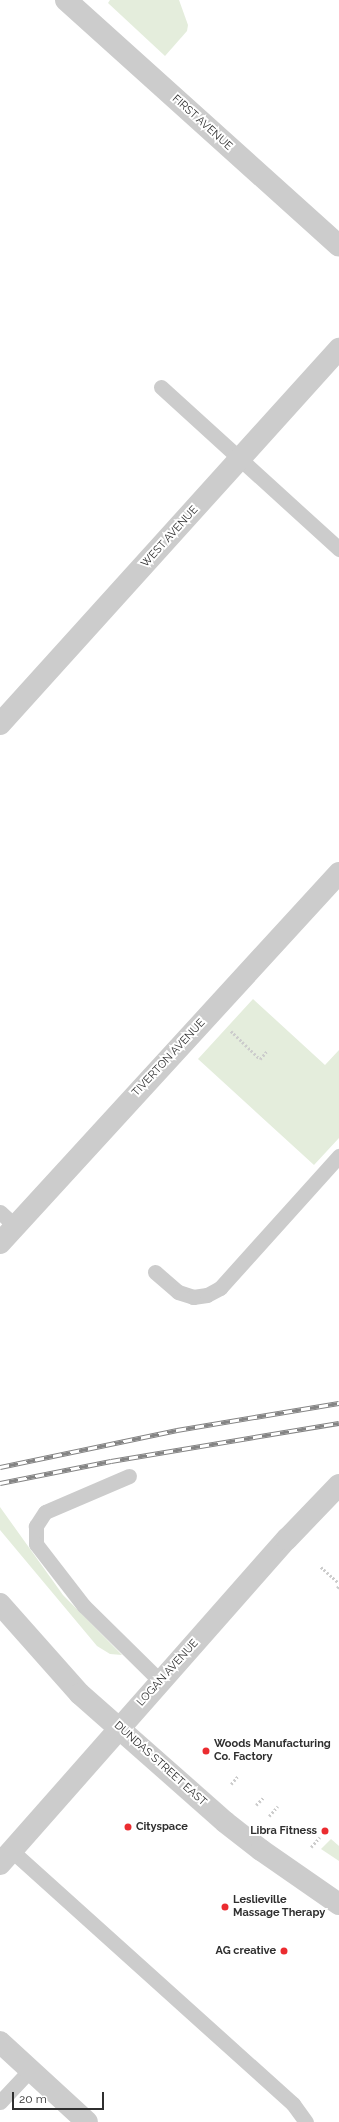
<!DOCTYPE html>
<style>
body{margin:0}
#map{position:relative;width:339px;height:2122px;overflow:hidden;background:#fff;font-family:Raleway,sans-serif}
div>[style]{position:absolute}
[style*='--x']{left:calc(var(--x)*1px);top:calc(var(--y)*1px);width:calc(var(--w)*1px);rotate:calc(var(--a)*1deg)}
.green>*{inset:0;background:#e4eddc}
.path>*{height:2.5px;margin-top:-1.25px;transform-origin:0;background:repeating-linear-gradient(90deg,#ccc 0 2px,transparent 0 4px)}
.service>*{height:15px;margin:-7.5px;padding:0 7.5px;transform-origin:7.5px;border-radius:7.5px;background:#ccc}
.minor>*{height:22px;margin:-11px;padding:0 11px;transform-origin:11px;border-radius:11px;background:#ccc}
.tertiary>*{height:22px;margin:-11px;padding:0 11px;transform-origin:11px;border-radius:11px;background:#ccc}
.rail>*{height:4.5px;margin-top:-2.25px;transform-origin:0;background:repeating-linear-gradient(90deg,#fff 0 9px,#848484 0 18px);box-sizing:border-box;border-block:1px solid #848484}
.dots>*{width:11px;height:11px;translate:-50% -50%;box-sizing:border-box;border:2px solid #fff;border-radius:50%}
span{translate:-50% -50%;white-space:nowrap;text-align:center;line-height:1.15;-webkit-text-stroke:4px #fff;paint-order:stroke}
.street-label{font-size:11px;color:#2f2f2f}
.poi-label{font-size:11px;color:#2f2f2f;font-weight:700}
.left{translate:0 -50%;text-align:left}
.right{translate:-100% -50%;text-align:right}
.scale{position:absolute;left:12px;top:2092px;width:92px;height:18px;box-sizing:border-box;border:2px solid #2f2f2f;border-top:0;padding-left:5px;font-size:12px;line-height:14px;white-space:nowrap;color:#2f2f2f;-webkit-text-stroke:3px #fff;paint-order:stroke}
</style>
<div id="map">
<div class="green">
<i style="clip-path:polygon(110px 0,179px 0,188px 25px,187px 31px,165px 56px,108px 3px)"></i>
<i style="clip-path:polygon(253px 999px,325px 1065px,339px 1050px,339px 1138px,314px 1165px,198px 1059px)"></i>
<i style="clip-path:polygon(0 1507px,63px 1595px,122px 1655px,110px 1654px,97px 1646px,0 1530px)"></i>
<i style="clip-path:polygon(331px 1839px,339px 1846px,339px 1861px,321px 1849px)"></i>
</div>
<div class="path">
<i style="--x:231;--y:1031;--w:40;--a:44"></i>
<i style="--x:260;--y:1059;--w:11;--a:-49"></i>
<i style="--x:321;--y:1567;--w:24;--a:42"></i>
<i style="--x:337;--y:1588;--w:3;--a:-45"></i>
<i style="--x:231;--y:1784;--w:11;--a:-49"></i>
<i style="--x:256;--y:1805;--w:11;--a:-45"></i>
<i style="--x:269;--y:1816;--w:13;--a:-48"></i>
<i style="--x:311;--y:1847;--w:13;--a:-48"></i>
</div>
<div class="service">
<i style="--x:161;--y:387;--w:241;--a:42.3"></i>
<i style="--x:0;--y:1212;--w:21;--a:43"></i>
<i style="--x:155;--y:1272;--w:30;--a:41"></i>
<i style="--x:178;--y:1292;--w:16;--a:18"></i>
<i style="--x:193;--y:1297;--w:14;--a:-8"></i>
<i style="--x:207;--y:1295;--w:15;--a:-28"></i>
<i style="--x:220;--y:1288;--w:178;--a:-48"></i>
<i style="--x:129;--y:1476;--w:91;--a:156.8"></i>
<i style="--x:45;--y:1512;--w:17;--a:123"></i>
<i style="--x:36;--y:1526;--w:18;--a:90"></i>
<i style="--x:36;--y:1544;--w:78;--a:52.3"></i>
<i style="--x:84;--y:1606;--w:107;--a:44.6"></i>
<i style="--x:12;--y:1851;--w:378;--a:42"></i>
<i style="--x:293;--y:2104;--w:22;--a:54"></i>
<i style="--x:0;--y:2102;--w:44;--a:-46.8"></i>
</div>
<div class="minor">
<i style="--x:66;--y:0;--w:367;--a:42"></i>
<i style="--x:0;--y:724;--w:506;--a:-47.89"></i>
<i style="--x:0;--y:1243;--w:502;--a:-47.5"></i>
<i style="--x:0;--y:1864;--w:434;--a:-48.6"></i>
<i style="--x:287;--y:1539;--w:75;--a:-46.1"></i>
<i style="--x:0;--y:2042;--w:118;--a:42.6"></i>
</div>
<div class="tertiary">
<i style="--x:0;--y:1604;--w:120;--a:48.4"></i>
<i style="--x:80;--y:1694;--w:193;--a:41.4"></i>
<i style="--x:225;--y:1822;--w:46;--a:37.9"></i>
<i style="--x:261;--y:1850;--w:95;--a:34.7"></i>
</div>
<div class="rail">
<i style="--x:0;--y:1467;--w:181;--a:-11.8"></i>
<i style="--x:177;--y:1430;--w:164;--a:-9.5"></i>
<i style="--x:0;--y:1483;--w:113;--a:-11.2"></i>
<i style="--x:111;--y:1461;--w:231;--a:-9.5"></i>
</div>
<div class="dots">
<i style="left:206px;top:1751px;background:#eb2c30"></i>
<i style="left:128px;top:1827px;background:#eb2c30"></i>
<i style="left:325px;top:1831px;background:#eb2c30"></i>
<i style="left:225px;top:1907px;background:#eb2c30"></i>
<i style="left:284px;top:1951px;background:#eb2c30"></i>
</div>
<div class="street-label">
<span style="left:202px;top:123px;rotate:42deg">FIRST AVENUE</span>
<span style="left:170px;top:537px;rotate:-48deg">WEST AVENUE</span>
<span style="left:169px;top:1058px;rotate:-47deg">TIVERTON AVENUE</span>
<span style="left:168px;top:1673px;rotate:-48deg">LOGAN AVENUE</span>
<span style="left:160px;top:1764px;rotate:42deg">DUNDAS STREET EAST</span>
</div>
<div class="poi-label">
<span class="left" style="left:214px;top:1751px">Woods Manufacturing<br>Co. Factory</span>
<span class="left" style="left:136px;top:1827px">Cityspace</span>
<span class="right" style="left:317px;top:1831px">Libra Fitness</span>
<span class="left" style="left:233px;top:1907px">Leslieville<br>Massage Therapy</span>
<span class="right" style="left:276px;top:1951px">AG creative</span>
</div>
<div class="scale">20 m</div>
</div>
